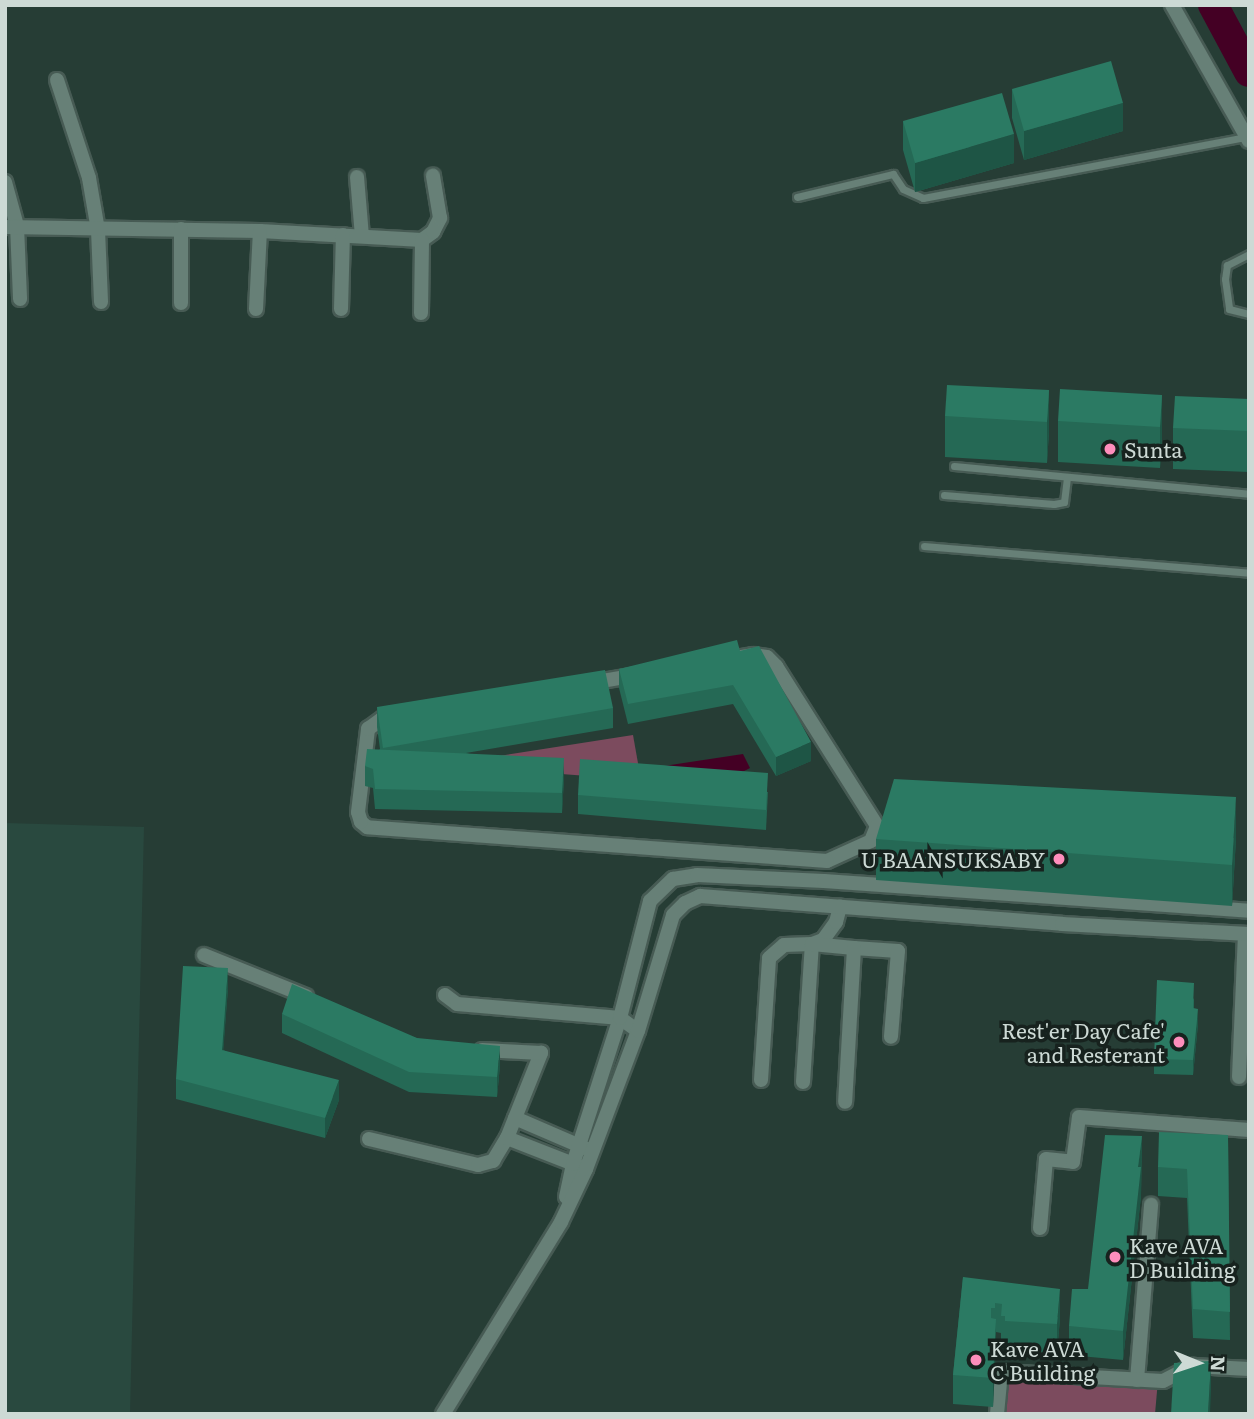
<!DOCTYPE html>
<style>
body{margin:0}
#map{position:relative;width:1254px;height:1419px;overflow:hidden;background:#263d35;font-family:Literata,serif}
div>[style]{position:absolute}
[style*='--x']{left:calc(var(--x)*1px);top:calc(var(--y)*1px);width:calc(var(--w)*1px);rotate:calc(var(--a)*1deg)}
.built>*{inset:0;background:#29493f}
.green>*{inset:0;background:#7c4b5e}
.water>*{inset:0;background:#440024}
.river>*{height:30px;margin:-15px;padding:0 15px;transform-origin:15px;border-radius:15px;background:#440024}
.roads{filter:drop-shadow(2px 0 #475b54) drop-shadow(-2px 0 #475b54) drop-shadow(0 2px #475b54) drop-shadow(0 -2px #475b54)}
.service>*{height:7px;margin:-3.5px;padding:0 3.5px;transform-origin:3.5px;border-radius:3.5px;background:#678077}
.minor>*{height:14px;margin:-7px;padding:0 7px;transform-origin:7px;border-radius:7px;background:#678077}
.wall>*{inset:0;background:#256955}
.shaded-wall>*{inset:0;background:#1e5545}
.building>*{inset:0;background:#2b7a63}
.dots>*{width:19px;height:19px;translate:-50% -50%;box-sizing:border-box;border:4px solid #17221e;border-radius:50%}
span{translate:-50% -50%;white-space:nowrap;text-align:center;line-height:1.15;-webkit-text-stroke:7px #17221e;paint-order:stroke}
.poi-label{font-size:21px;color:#cddad5}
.left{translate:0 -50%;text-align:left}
.right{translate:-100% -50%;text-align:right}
.frame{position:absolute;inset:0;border:7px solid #cddad5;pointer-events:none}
.north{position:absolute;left:1163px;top:1328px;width:70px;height:70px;-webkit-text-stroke:5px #17221e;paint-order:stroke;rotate:92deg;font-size:19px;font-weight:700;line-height:28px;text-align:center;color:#cddad5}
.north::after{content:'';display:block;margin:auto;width:24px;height:32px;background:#cddad5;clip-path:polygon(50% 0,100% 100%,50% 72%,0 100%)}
</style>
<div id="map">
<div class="built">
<i style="clip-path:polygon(5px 823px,144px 827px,130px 1414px,5px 1414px)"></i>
</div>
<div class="green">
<i style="clip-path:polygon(633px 735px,641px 780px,441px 765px)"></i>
<i style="clip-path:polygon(1005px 1366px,1158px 1380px,1155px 1414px,1001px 1414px)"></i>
</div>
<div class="water">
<i style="clip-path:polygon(743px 754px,750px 768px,719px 784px,644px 769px)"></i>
</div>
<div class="river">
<i style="--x:1213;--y:5;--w:76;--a:61.8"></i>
</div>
<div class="roads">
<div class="service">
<i style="--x:797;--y:197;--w:99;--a:-13.5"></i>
<i style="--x:893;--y:174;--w:18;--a:56"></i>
<i style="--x:903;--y:189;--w:22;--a:24"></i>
<i style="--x:923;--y:198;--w:329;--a:-10.7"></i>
<i style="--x:1249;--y:254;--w:25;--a:153"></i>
<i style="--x:1227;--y:265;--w:14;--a:98"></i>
<i style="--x:1225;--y:279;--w:30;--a:82"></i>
<i style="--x:1229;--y:309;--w:21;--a:14"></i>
<i style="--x:954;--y:466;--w:296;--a:5.4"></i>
<i style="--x:944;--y:495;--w:110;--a:4.7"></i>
<i style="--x:1054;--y:504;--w:10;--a:-11"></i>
<i style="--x:1064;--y:502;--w:25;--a:-83"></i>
<i style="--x:924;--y:546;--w:326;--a:4.7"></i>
</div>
<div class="minor">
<i style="--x:1172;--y:5;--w:156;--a:60.5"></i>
<i style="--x:57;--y:80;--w:103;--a:71.9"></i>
<i style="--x:89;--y:178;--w:53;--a:80.2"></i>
<i style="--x:98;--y:230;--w:72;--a:87.6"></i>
<i style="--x:357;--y:177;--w:59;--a:85.2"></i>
<i style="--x:5;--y:182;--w:46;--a:74.7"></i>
<i style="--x:17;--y:226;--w:73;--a:87.6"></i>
<i style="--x:5;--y:227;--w:255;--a:0.9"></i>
<i style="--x:260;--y:231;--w:162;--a:3.2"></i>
<i style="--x:422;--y:240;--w:14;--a:-36"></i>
<i style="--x:433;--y:232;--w:16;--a:-63"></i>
<i style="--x:440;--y:218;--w:43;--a:-99.5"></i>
<i style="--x:181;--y:303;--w:74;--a:-90"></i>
<i style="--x:256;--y:309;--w:78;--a:-87.1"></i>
<i style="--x:341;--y:309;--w:74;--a:-88.5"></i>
<i style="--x:421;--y:313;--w:73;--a:-89.2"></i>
<i style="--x:753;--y:655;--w:14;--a:8"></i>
<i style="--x:767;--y:657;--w:13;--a:45"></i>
<i style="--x:776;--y:666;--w:189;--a:57.7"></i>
<i style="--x:877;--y:826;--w:16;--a:112"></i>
<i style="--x:871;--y:841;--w:48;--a:155.6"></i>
<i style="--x:827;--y:861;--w:461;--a:-175.8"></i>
<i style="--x:367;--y:827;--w:8;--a:-140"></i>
<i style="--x:361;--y:822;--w:10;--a:-107"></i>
<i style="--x:358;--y:812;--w:84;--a:-83.1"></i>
<i style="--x:368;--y:729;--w:17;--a:-36"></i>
<i style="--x:382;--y:719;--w:376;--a:-9.8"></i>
<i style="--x:854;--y:948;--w:44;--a:3.9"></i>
<i style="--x:898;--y:951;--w:86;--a:94.7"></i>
<i style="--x:204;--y:955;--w:110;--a:21.9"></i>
<i style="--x:445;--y:995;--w:15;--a:37"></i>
<i style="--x:457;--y:1004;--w:164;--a:4.9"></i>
<i style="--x:620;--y:1018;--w:22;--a:36"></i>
<i style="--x:1239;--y:1077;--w:143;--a:-87.6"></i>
<i style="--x:761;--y:1080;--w:122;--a:-86.2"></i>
<i style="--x:769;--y:958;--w:20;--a:-41"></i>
<i style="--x:784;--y:945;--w:28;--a:-2"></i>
<i style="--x:812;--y:944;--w:12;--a:-20"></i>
<i style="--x:823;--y:940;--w:22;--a:-54"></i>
<i style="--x:836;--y:922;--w:16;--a:-75"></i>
<i style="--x:803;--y:1082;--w:138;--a:-86.3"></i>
<i style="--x:812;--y:944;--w:42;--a:5.4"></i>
<i style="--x:854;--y:948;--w:154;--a:93.3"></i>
<i style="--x:515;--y:1118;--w:78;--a:23.3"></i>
<i style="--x:507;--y:1138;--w:79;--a:21.4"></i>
<i style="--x:369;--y:1139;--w:112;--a:13.4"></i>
<i style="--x:478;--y:1165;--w:16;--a:-15"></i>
<i style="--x:493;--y:1161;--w:27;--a:-59"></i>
<i style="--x:507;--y:1138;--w:92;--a:-68.2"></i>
<i style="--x:541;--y:1053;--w:59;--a:-177.1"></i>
<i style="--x:566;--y:1197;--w:34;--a:-78"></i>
<i style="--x:573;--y:1164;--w:153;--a:-72.2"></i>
<i style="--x:620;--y:1018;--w:121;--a:-75.6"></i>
<i style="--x:650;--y:901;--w:32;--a:-44"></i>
<i style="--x:673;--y:879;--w:24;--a:-9"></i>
<i style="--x:697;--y:875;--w:127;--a:2.7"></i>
<i style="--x:824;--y:881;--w:426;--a:4"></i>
<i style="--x:1040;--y:1228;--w:69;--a:-85"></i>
<i style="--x:1046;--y:1159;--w:27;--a:6"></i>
<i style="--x:1073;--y:1162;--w:45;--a:-82.4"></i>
<i style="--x:1079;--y:1117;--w:170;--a:4.4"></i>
<i style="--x:1137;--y:1380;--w:176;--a:-85.4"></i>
<i style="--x:443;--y:1414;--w:225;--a:-58.4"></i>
<i style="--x:561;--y:1222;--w:59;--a:-64.7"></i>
<i style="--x:586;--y:1169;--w:147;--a:-69.4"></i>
<i style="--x:638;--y:1031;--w:121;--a:-73.2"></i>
<i style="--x:673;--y:915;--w:17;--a:-45"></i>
<i style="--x:685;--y:903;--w:17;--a:-25"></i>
<i style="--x:700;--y:896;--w:363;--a:4.4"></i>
<i style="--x:1062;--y:924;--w:187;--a:3.1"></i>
<i style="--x:997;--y:1414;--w:42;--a:-84.6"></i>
<i style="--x:1001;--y:1372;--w:162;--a:3.2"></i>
<i style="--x:1163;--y:1381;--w:34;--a:-27"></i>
<i style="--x:1193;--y:1366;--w:56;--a:3.1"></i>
</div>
</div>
<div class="wall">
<i style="clip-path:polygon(1012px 89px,1123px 131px,1024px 160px,1012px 118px)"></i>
<i style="clip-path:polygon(903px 121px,1014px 163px,915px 192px,903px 150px)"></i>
<i style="clip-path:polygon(1049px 390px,1049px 431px,1047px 463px,945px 457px,945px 416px)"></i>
<i style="clip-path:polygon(1162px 395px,1162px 436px,1160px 468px,1058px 462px,1058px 421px)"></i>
<i style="clip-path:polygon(1249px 399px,1249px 472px,1173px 469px,1173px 428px)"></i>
<i style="clip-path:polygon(740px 651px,811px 761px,776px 776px,733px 704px,628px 724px,619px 688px,619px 669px)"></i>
<i style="clip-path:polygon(377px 707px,613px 708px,613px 728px,466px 753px,564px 778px,562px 813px,375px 809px,373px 788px,365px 786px,365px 766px,380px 749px,377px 727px)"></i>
<i style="clip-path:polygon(768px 792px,766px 830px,578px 814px,578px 795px)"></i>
<i style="clip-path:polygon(1236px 838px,1232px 906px,876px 880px,876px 839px)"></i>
<i style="clip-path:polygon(228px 988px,223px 1050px,339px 1100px,325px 1138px,176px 1099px,176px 1079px)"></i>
<i style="clip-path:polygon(1194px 998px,1194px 1008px,1198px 1024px,1193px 1075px,1154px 1074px,1154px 1059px)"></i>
<i style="clip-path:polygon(282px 1014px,417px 1038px,500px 1065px,497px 1097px,409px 1092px,282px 1033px)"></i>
<i style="clip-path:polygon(1228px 1135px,1230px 1340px,1193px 1338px,1187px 1198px,1158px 1196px,1158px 1167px)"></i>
<i style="clip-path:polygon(1142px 1136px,1141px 1196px,1123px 1360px,1069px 1355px,1069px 1326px,1088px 1289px)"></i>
<i style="clip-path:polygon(963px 1277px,1060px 1318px,1057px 1353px,1005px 1350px,1005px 1345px,1001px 1345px,1001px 1333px,996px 1332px,993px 1407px,953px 1404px,953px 1375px)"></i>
</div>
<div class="shaded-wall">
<i style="clip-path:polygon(1123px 103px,1123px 131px,1024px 160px,1024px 131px)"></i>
<i style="clip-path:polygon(1014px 134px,1014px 163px,915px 192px,915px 163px)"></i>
<i style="clip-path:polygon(1049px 390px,1049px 431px,1047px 463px,1047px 422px)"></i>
<i style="clip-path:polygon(1162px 395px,1162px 436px,1160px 468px,1160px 427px)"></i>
<i style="clip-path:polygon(811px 742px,811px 761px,776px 776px,776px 757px)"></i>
<i style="clip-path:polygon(564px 758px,564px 778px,562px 813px,562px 793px)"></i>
<i style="clip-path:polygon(1236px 797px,1236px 838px,1232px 906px,1232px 865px)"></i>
<i style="clip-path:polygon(228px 968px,228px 988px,222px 1069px,222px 1050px)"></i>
<i style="clip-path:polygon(1198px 1009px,1198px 1024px,1193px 1075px,1193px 1060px)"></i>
<i style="clip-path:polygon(500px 1046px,500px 1065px,497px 1097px,497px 1077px)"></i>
<i style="clip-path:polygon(339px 1080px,339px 1100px,325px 1138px,325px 1118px)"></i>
<i style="clip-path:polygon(1142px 1136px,1141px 1196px,1123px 1360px,1123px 1331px,1138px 1167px)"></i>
<i style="clip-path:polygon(1060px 1289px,1060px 1318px,1057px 1353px,1057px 1324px)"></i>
<i style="clip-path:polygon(996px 1319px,996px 1348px,993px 1407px,993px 1378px)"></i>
<i style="clip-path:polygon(1211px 1361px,1211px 1390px,1210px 1414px,1208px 1414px)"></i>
</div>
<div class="building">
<i style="clip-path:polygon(1111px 61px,1123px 103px,1024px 131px,1012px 89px)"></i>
<i style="clip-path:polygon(1002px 93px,1014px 134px,915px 163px,903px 121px)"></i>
<i style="clip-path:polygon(947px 385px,1049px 390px,1047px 422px,945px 416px)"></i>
<i style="clip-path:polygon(1060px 389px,1162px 395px,1160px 427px,1058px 421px)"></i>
<i style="clip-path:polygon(1175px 396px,1249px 399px,1249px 431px,1173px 428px)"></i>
<i style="clip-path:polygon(737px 640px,740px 651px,759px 646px,811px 742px,776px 757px,733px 685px,628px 704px,619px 669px)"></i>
<i style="clip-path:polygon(605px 670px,613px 708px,383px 748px,377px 707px)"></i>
<i style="clip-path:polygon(367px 749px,564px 758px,562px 793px,375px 789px,373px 769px,365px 766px)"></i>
<i style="clip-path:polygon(580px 759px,768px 773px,766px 810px,578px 795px)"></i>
<i style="clip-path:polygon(894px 779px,1236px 797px,1232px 865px,876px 839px)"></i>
<i style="clip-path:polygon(183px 966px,228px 968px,222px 1050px,339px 1080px,325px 1118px,176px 1079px)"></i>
<i style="clip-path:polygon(1157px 980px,1194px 983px,1193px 1008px,1198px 1009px,1193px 1060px,1154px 1059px)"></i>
<i style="clip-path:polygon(292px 984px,417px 1038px,500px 1046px,497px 1077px,409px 1072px,282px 1014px)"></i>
<i style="clip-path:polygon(1159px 1132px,1228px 1135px,1230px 1312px,1193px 1309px,1187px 1169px,1158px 1167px)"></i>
<i style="clip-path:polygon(1105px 1135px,1142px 1136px,1138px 1167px,1141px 1167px,1123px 1331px,1069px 1326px,1072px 1289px,1088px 1289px)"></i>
<i style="clip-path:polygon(963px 1277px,1060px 1289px,1057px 1324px,1005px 1321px,1005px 1316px,1001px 1316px,1002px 1304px,995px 1303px,995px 1308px,991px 1308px,991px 1318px,996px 1319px,993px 1378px,953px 1375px)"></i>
<i style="clip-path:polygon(1211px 1361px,1208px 1414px,1171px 1414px,1174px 1363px)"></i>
</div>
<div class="dots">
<i style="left:1110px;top:449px;background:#fe8ebc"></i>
<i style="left:1059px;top:859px;background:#fe8ebc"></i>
<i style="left:1179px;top:1042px;background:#fe8ebc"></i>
<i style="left:1115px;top:1257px;background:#fe8ebc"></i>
<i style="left:976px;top:1360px;background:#fe8ebc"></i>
</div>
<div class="poi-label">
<span class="left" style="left:1124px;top:449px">Sunta</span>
<span class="right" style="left:1045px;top:859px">U BAANSUKSABY</span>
<span class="right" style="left:1165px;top:1042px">Rest'er Day Cafe'<br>and Resterant</span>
<span class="left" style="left:1129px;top:1257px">Kave AVA<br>D Building</span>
<span class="left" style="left:990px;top:1360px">Kave AVA<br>C Building</span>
</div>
<div class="frame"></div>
<div class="north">N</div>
</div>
